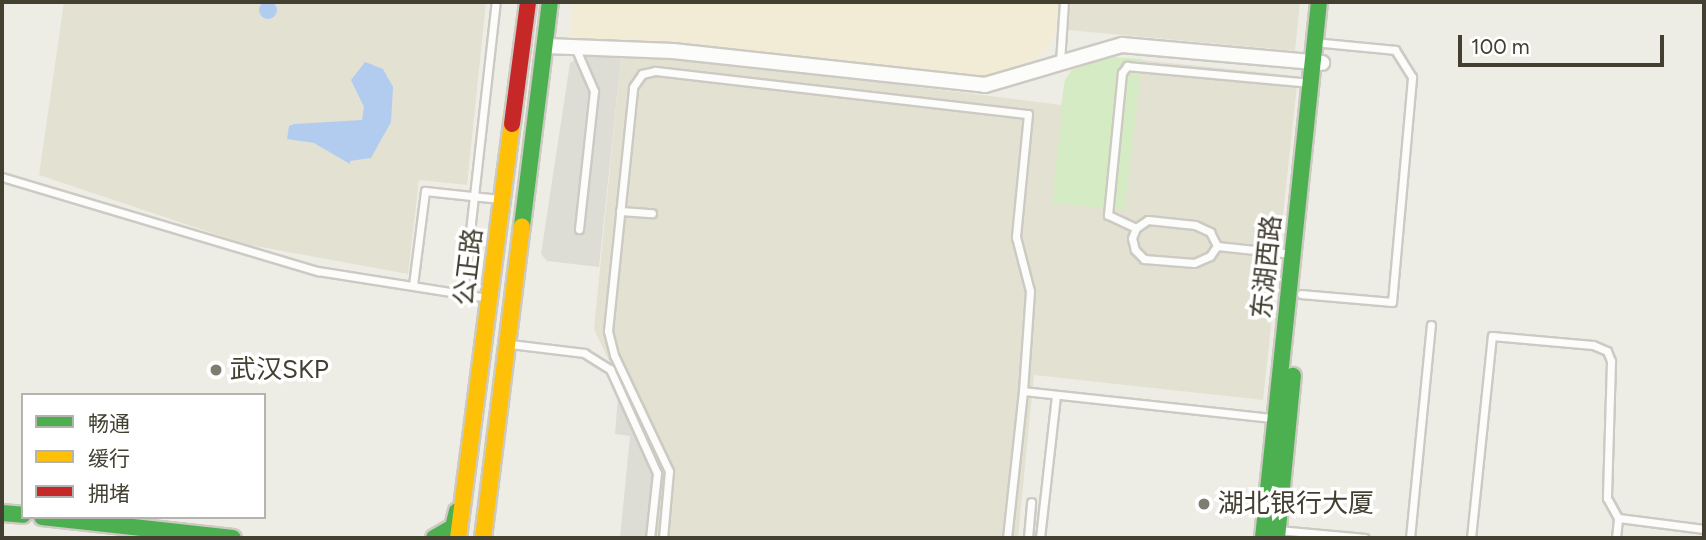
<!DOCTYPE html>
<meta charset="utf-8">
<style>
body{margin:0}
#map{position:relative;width:1706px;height:540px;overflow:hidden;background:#eeede5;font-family:Figtree,"Noto Sans SC",sans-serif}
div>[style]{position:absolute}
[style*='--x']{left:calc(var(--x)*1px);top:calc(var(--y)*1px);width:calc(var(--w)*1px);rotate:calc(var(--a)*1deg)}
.residential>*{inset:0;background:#e3e1d2}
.commercial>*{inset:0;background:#f2ecd6}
.green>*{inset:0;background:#d4ebc3}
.parking>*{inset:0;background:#dddcd5}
.water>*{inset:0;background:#b2ccf0}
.round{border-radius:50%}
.roads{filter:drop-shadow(2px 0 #cccac3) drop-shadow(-2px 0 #cccac3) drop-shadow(0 2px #cccac3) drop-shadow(0 -2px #cccac3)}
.lane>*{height:7px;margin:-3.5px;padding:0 3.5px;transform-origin:3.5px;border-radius:3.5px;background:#fcfcfb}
.street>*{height:14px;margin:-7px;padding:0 7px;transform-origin:7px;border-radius:7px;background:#fcfcfb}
.fast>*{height:16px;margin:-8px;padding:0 8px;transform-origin:8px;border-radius:8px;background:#4caf50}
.slow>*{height:16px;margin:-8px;padding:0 8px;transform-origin:8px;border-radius:8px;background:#ffc107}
.jam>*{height:16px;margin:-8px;padding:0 8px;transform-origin:8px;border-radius:8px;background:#c62828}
.dots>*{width:19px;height:19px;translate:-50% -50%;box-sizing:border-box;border:4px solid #fff;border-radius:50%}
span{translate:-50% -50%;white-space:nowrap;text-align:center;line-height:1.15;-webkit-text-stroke:7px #fff;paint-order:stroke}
.street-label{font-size:26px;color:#434032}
.poi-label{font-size:26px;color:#434032}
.left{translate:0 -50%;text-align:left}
.frame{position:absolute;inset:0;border:4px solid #434032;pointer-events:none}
.legend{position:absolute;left:21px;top:393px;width:245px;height:126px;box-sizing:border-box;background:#fff;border:2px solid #b4b3ad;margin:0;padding:9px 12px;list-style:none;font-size:21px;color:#434032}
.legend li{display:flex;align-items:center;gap:14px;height:35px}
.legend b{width:35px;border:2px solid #b4b3ad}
.scale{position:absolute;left:1458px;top:35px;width:206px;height:32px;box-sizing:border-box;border:4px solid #434032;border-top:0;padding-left:9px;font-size:21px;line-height:24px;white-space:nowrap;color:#434032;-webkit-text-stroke:5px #fff;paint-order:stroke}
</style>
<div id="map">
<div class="residential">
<i style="clip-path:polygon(64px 2px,486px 2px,467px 185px,419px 180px,408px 274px,245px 244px,39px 175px)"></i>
<i style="clip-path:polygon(1071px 2px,1300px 2px,1295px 51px,1068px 30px)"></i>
<i style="clip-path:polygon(621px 57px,711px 61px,1061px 105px,1065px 80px,1072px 70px,1111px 57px,1298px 76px,1263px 400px,1034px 375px,1018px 538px,655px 538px,661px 470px,594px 329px)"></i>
</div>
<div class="commercial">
<i style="clip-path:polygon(573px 2px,1058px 2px,1055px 36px,1047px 49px,1034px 60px,989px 77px,569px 40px)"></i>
</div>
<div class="green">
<i style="clip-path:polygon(1111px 57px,1142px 59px,1125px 210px,1052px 203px,1065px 80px,1072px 70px)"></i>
</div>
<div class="parking">
<i style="clip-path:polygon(585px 54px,621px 57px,599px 267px,547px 261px,541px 254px,570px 63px)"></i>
<i style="clip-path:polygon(618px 397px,653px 477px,647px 538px,620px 538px,630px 436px,615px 434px)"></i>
</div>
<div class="water">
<i class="round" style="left:259px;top:1px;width:18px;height:18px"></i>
<i style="clip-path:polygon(365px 62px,383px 69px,393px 87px,391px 122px,371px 158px,350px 161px,350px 164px,314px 143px,287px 139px,289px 126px,294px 124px,362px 120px,364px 107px,351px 80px)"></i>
</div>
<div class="roads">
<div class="lane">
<i style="--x:575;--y:47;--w:48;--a:66.6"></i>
<i style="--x:594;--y:91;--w:139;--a:96.2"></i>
<i style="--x:1060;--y:62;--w:60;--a:-86.2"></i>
<i style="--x:2;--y:177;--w:330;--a:16.6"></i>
<i style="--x:318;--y:271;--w:173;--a:9"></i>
<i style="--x:620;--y:211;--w:32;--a:4"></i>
<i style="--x:1148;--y:220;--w:47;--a:6.1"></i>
<i style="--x:1195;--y:225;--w:17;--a:25"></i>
<i style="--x:1210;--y:232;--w:16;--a:63"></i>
<i style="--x:1217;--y:246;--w:12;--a:125"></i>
<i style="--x:1210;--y:256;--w:17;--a:156"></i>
<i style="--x:1194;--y:263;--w:50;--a:-175.4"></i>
<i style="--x:1144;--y:259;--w:13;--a:-135"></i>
<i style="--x:1135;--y:250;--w:12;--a:-104"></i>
<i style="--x:1132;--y:238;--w:11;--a:-68"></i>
<i style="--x:1136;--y:228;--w:14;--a:-34"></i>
<i style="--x:1136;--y:228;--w:31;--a:-155"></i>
<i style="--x:1108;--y:215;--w:143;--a:-84.4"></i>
<i style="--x:1122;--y:73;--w:9;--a:-54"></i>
<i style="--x:1127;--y:66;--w:184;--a:5.3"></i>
<i style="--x:1217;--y:246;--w:76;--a:6"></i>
<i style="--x:413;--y:285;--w:95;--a:-82.7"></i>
<i style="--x:425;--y:191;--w:75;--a:6.1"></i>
<i style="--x:463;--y:294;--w:294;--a:-83.6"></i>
<i style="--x:1301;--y:294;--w:91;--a:5"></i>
<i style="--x:1392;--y:302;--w:226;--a:-84.9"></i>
<i style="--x:1412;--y:77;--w:32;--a:-122"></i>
<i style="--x:1395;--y:50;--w:71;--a:-174.4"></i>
<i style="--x:510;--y:344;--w:75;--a:6.9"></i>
<i style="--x:584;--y:353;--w:31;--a:32"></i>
<i style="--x:610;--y:369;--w:114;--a:65.7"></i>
<i style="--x:657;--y:473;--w:65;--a:96.1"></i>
<i style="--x:1023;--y:391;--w:251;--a:6.2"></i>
<i style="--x:1279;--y:530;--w:86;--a:5.3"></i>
<i style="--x:663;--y:538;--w:67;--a:-84.9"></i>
<i style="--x:669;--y:471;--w:128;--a:-115.4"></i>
<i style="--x:614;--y:355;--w:25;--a:-104"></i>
<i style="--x:608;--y:331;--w:245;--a:-84.1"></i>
<i style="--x:633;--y:87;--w:16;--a:-55"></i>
<i style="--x:642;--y:74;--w:13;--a:-13"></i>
<i style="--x:655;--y:71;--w:375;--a:6.6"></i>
<i style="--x:1028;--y:114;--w:124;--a:95.6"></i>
<i style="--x:1016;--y:237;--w:56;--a:75.5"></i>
<i style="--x:1030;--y:291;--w:100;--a:94"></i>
<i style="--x:1023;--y:391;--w:148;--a:96.2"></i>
<i style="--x:1028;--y:538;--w:36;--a:-85"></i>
<i style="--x:1040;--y:538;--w:144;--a:-83.6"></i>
<i style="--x:1410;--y:538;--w:214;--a:-84.4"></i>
<i style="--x:1471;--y:538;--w:203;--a:-84.1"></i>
<i style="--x:1492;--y:336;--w:101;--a:5.1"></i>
<i style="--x:1593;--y:345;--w:15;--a:23"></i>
<i style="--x:1607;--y:351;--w:11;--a:68"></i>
<i style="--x:1611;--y:361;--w:137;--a:91.7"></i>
<i style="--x:1607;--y:498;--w:23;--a:61"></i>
<i style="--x:1616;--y:538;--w:20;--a:-84"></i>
<i style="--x:1618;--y:518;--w:87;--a:7.3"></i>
</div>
<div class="street">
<i style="--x:546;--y:46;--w:127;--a:2.3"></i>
<i style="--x:673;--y:51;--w:314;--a:6.2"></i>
<i style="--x:985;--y:85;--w:143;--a:-16.3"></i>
<i style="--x:1122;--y:45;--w:201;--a:5.1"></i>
</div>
<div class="fast">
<i style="--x:522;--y:226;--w:226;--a:-82.9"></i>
<i style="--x:2;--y:513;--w:21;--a:5"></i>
<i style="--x:42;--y:517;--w:192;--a:6.3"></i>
<i style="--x:434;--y:538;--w:22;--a:-30"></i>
<i style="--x:453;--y:527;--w:16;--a:-76"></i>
<i style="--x:1263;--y:538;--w:539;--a:-84.04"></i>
<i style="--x:1277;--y:538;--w:163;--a:-84.4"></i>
</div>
<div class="slow">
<i style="--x:458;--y:538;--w:418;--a:-82.6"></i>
<i style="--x:483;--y:538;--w:314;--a:-82.9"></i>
</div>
<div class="jam">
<i style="--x:512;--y:124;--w:123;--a:-82.5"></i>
</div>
</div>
<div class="dots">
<i style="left:216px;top:370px;background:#7f7d71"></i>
<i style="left:1204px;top:504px;background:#7f7d71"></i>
</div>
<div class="street-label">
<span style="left:469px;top:267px;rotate:-83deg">公正路</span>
<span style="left:1267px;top:267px;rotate:-84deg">东湖西路</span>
</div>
<div class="poi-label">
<span class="left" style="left:230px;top:370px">武汉SKP</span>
<span class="left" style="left:1218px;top:504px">湖北银行大厦</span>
</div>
<div class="frame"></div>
<ul class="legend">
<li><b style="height:9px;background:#4caf50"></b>畅通</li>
<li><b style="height:9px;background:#ffc107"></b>缓行</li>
<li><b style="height:9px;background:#c62828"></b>拥堵</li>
</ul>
<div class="scale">100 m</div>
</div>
